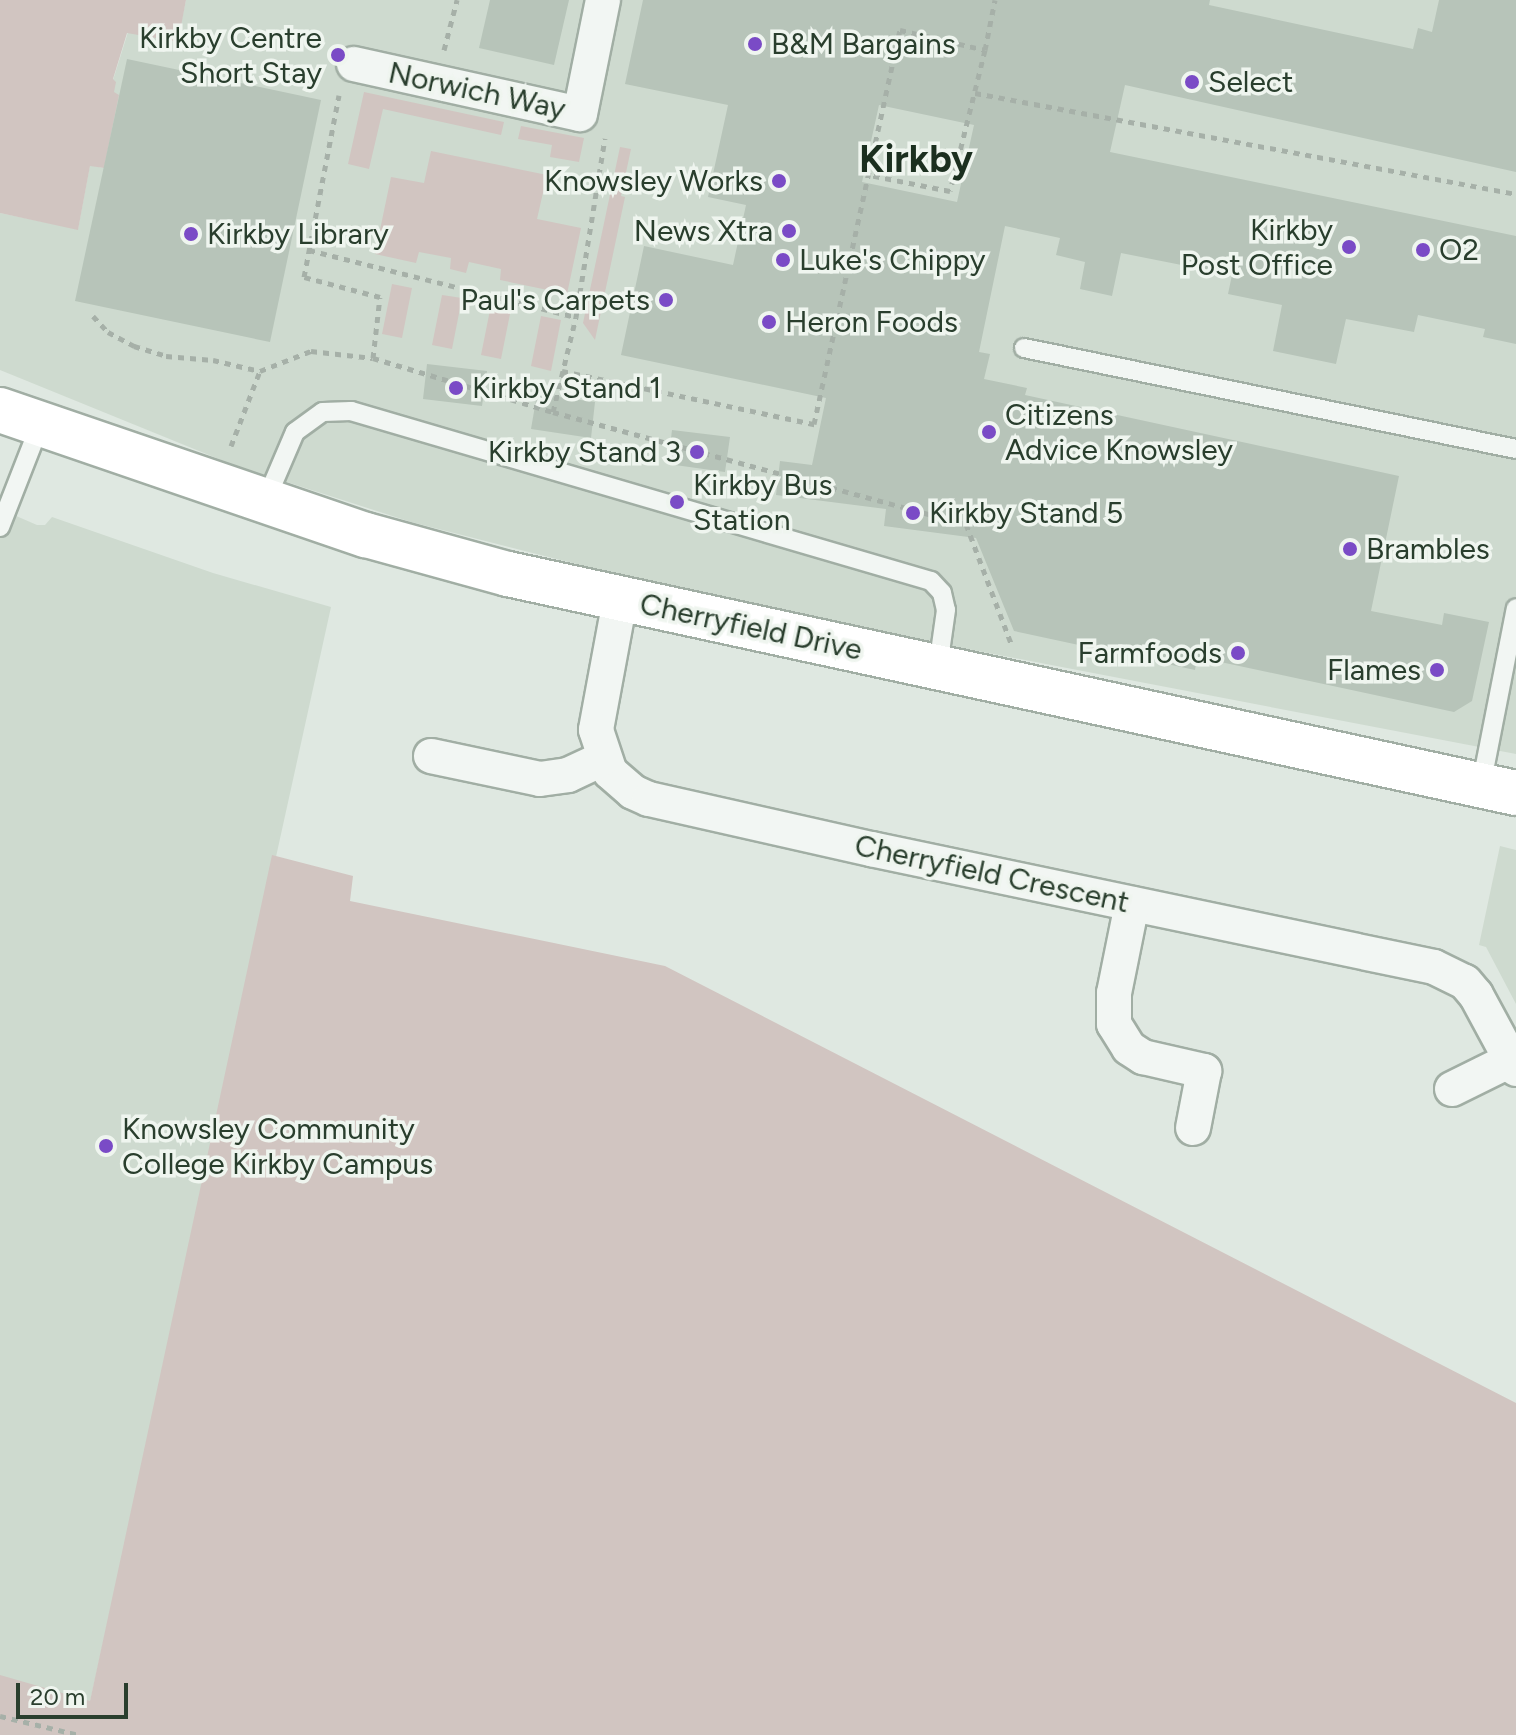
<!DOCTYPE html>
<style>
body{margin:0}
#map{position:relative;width:1516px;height:1735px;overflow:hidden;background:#dfe8e1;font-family:Figtree,sans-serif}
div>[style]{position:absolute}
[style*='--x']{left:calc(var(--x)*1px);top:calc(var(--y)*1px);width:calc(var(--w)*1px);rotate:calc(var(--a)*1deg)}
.built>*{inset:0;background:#cedacf}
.green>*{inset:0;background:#d1c5c1}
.building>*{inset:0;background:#b7c4b9}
.path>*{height:5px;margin-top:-2.5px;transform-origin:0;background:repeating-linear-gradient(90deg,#a6b0a8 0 6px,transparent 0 12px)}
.roads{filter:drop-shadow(2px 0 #a1aea4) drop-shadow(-2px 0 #a1aea4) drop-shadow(0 2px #a1aea4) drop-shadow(0 -2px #a1aea4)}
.lane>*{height:18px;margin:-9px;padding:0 9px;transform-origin:9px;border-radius:9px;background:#f2f6f3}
.street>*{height:34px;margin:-17px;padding:0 17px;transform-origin:17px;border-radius:17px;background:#f2f6f3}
.secondary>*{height:44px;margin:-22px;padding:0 22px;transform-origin:22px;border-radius:22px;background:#fff}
.dots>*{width:22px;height:22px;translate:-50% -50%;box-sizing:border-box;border:4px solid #eff5ef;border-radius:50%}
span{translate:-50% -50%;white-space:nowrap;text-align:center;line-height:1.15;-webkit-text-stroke:7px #eff5ef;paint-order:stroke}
.poi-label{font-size:30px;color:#293e2d}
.right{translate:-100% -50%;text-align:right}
.left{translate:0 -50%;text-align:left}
.street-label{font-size:30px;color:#293e2d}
.district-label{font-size:38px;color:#1b2f1f;font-weight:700}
.scale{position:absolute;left:16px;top:1683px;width:112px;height:36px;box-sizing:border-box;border:4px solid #293e2d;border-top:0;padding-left:10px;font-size:24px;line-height:28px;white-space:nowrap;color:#293e2d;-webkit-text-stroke:6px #eff5ef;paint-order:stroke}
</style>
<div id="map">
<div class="built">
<i style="clip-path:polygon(186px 0,1516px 0,1516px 754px,889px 634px,655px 584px,411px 522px,231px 464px,0 370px,0 213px,78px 229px,90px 165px,103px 168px,113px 80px,128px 32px,177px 42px)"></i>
<i style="clip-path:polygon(0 509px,37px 525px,45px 525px,52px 517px,213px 573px,331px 607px,90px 1702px,0 1684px)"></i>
<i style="clip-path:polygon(1500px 846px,1516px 850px,1516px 1004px,1486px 947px,1479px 945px)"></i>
</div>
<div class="green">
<i style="clip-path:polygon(0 0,186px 0,178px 42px,127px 33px,113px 79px,116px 82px,114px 92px,119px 95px,104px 168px,90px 166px,78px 230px,0 213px)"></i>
<i style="clip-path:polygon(364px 92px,504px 122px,501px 135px,383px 109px,369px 169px,348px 164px)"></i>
<i style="clip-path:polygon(521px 126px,584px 138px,579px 162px,550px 157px,552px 145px,518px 139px)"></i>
<i style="clip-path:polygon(620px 147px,631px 149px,621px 196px,625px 197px,595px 340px,583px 323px)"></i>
<i style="clip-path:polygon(431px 151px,547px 175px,537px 219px,581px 228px,567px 294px,500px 280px,501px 269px,469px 262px,466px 273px,450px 269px,451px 258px,419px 252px,416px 263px,375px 254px,391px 177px,424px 183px)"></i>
<i style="clip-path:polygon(392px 284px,412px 288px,402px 338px,382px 334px)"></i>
<i style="clip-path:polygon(442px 295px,462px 298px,452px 349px,432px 345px)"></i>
<i style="clip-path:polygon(491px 305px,511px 309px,501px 359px,481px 355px)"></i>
<i style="clip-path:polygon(541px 316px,561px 320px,551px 371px,531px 366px)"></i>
<i style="clip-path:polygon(272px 855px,353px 876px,350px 901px,665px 966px,1516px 1403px,1516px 1735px,0 1735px,0 1675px,90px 1701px)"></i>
</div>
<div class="building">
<i style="clip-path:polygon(490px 0,569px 0,554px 65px,479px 48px)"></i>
<i style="clip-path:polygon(evenodd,643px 0,1210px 0,1209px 5px,1413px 49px,1418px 28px,1432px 32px,1439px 0,1516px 0,1516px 172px,1125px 85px,1110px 152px,1516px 236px,1516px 344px,1483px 337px,1485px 329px,1418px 315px,1414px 332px,1346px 319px,1336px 364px,1273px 351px,1282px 305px,1228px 294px,1232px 275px,1121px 253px,1112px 296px,1080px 289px,1085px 262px,1056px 255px,1060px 238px,1005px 226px,979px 352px,990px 354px,984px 379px,1027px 388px,1025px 395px,1399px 476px,1371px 611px,1442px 625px,1444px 613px,1489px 622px,1472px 701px,1454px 712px,1197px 657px,1195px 670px,1014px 631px,976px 538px,884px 526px,886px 509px,776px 495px,780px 461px,812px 465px,826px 398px,621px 355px,644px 246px,733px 265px,746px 205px,708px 197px,728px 105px,625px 84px,643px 0,879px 105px,974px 125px,957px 202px,862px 182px,879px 105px)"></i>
<i style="clip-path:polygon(127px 59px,321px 100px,270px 342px,75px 301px)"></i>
<i style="clip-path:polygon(427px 364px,487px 371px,482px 406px,423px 399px)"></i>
<i style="clip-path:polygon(537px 394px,595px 402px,591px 438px,531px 429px)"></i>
<i style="clip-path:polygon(672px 430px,730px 437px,725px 472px,668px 464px)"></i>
</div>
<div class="path">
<i style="--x:444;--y:50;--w:52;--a:-75.4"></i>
<i style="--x:985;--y:50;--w:51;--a:-78.7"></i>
<i style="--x:975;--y:93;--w:550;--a:10.57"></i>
<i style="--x:309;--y:250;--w:275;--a:14.1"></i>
<i style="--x:93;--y:316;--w:22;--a:47"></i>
<i style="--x:108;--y:332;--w:30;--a:28"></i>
<i style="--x:134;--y:346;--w:34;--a:17"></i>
<i style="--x:166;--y:356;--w:47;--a:4.9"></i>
<i style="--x:213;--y:360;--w:48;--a:13.2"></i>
<i style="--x:373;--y:358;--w:188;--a:16.7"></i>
<i style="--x:553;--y:412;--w:428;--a:15.2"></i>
<i style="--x:966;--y:524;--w:127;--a:69.3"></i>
<i style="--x:562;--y:371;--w:258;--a:11.9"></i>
<i style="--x:814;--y:424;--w:403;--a:-77.7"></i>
<i style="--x:900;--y:30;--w:87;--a:13.2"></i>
<i style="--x:985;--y:50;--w:145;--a:103.9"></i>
<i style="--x:950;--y:191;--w:83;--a:-168.8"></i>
<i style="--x:553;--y:412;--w:98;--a:-76.4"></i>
<i style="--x:576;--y:317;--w:181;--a:-80.8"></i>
<i style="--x:231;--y:446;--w:80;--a:-68.9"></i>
<i style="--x:260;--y:371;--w:55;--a:-21.4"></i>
<i style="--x:311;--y:351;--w:62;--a:6.4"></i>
<i style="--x:373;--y:358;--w:61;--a:-83.5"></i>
<i style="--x:380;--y:297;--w:79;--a:-165.3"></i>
<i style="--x:304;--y:277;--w:185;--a:-79.1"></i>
<i style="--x:0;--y:1716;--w:81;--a:13.5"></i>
</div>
<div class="roads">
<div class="lane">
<i style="--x:1024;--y:348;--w:502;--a:11.6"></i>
<i style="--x:265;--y:502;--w:76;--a:-66.8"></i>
<i style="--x:295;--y:432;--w:34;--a:-36"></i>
<i style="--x:323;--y:412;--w:28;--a:-2"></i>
<i style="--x:351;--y:411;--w:604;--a:16.34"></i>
<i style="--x:931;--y:581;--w:16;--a:47"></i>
<i style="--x:942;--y:593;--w:17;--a:77"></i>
<i style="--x:946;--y:610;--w:57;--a:98.1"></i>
<i style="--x:0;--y:527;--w:110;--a:-68.6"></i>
<i style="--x:1481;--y:786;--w:181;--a:-78.9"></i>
</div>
<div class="street">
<i style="--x:354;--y:64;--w:231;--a:12.5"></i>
<i style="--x:580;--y:114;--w:116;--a:-78.6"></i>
<i style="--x:620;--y:600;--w:132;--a:100.5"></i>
<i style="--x:596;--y:730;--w:44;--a:71.6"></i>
<i style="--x:610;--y:772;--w:30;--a:41"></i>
<i style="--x:633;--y:792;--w:17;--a:24"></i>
<i style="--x:649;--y:799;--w:228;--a:12.7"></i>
<i style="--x:871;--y:849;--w:575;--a:11.84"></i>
<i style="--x:1434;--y:967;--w:34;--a:26"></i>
<i style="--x:1465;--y:982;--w:17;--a:50"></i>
<i style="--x:1476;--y:995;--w:84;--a:61.6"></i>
<i style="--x:431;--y:756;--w:111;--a:11.9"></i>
<i style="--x:540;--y:779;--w:28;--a:-8"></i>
<i style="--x:568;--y:775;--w:38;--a:-25"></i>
<i style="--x:1132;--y:904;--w:91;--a:101.4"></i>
<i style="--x:1114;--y:993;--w:31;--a:90"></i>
<i style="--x:1114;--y:1024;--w:28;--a:58"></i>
<i style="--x:1129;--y:1048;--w:17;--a:33"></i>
<i style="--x:1143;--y:1057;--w:63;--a:12.9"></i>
<i style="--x:1204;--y:1071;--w:58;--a:100.9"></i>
<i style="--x:1452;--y:1089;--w:66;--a:-26.2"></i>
</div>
<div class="secondary">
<i style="--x:0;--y:410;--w:387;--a:18.9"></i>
<i style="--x:366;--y:535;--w:147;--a:15.4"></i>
<i style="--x:508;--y:574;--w:1032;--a:12.26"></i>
</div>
</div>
<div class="dots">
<i style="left:755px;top:44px;background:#7a4bc6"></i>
<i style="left:338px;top:55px;background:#7a4bc6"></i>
<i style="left:1192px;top:82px;background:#7a4bc6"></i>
<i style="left:779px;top:181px;background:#7a4bc6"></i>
<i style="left:789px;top:231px;background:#7a4bc6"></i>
<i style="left:191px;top:234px;background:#7a4bc6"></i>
<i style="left:1349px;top:247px;background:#7a4bc6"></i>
<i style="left:1423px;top:250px;background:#7a4bc6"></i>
<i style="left:783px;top:260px;background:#7a4bc6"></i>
<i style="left:666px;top:300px;background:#7a4bc6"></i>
<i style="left:769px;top:322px;background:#7a4bc6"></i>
<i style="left:456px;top:388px;background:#7a4bc6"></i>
<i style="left:989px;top:432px;background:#7a4bc6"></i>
<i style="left:697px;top:452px;background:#7a4bc6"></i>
<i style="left:677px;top:502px;background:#7a4bc6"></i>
<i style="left:913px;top:513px;background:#7a4bc6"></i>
<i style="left:1350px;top:549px;background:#7a4bc6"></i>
<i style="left:1238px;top:653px;background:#7a4bc6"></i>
<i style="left:1437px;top:670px;background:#7a4bc6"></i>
<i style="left:106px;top:1146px;background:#7a4bc6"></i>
</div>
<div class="poi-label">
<span class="right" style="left:322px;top:55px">Kirkby Centre<br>Short Stay</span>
<span class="left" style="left:771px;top:44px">B&amp;M Bargains</span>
<span class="left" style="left:1208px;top:82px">Select</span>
<span class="right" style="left:763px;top:181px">Knowsley Works</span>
<span class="right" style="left:1333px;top:247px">Kirkby<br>Post Office</span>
<span class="right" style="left:773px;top:231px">News Xtra</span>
<span class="left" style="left:207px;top:234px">Kirkby Library</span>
<span class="left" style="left:1439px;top:250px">O2</span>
<span class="left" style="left:799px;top:260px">Luke's Chippy</span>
<span class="right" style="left:650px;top:300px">Paul's Carpets</span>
<span class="left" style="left:785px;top:322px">Heron Foods</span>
<span class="left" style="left:472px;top:388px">Kirkby Stand 1</span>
<span class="left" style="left:1005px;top:432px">Citizens<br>Advice Knowsley</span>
<span class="right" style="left:681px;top:452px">Kirkby Stand 3</span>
<span class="left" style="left:693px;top:502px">Kirkby Bus<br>Station</span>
<span class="left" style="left:929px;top:513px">Kirkby Stand 5</span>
<span class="left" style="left:1366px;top:549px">Brambles</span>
<span class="right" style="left:1222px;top:653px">Farmfoods</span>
<span class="right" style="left:1421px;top:670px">Flames</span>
<span class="left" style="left:122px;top:1146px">Knowsley Community<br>College Kirkby Campus</span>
</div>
<div class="street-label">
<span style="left:477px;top:91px;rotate:12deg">Norwich Way</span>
<span style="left:751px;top:627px;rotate:12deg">Cherryfield Drive</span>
<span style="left:992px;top:874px;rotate:12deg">Cherryfield Crescent</span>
</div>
<div class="district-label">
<span style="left:916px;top:160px">Kirkby</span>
</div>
<div class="scale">20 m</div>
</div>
